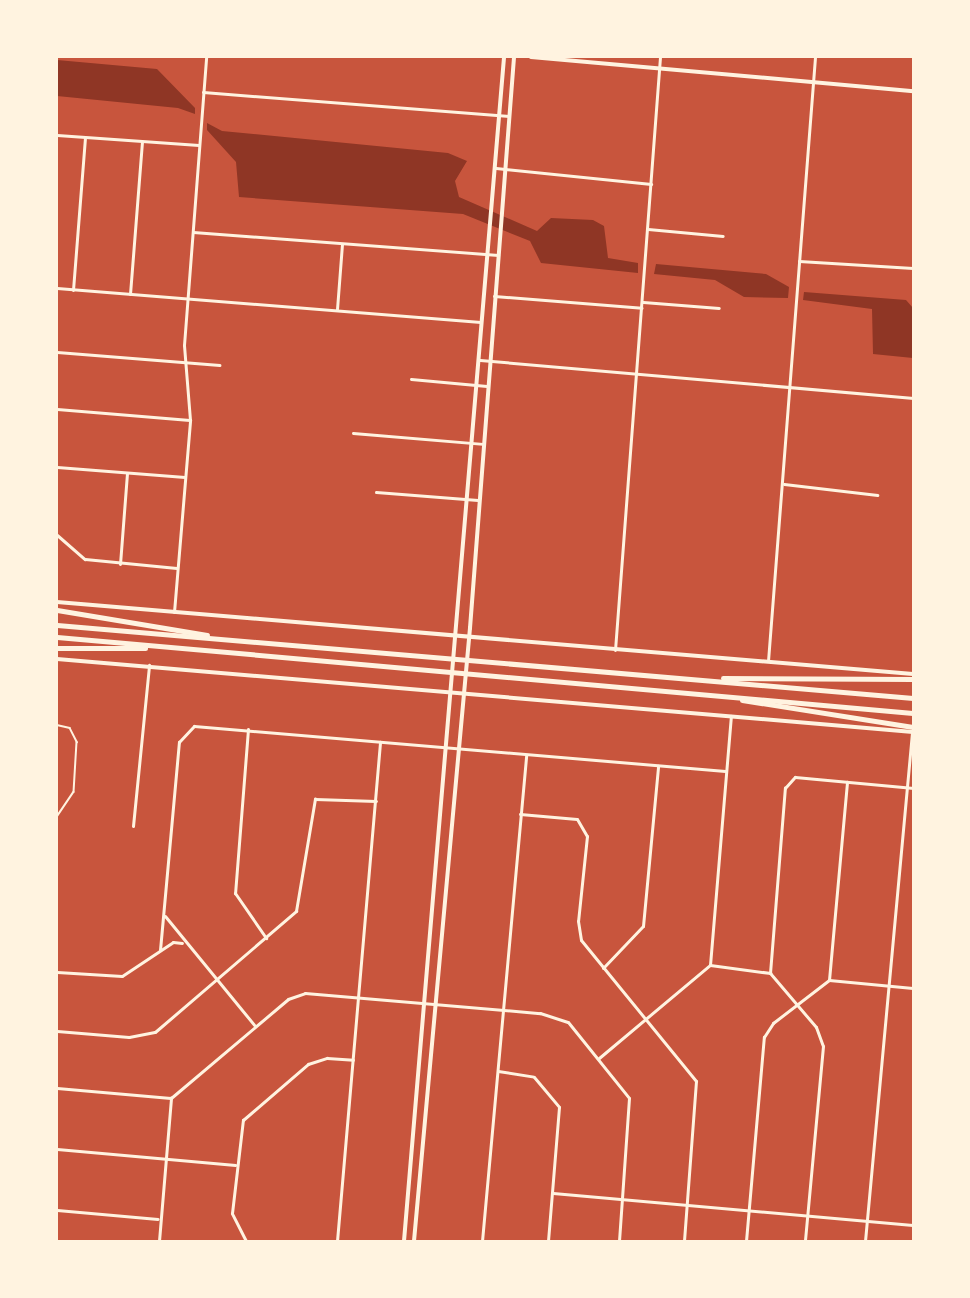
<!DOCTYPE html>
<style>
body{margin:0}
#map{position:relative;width:970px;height:1298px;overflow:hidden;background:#c8553d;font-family:Barlow,sans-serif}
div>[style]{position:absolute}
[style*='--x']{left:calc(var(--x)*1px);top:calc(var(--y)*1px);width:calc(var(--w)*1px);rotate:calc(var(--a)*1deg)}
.water>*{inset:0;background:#8f3625}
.service>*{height:1.5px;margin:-0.75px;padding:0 0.75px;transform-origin:0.75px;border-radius:0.75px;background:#fff3e0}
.minor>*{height:3px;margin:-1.5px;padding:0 1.5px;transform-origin:1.5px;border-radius:1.5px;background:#fff3e0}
.tertiary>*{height:4px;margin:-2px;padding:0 2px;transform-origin:2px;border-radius:2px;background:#fff3e0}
.secondary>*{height:4px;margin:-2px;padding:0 2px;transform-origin:2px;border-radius:2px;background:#fff3e0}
.motorway>*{height:5px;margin:-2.5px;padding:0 2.5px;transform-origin:2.5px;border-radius:2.5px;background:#fff3e0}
span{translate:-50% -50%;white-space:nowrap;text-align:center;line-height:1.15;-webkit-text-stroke:4.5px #fff3e0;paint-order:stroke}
.frame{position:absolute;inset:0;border:58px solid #fff3e0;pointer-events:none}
</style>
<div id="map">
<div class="water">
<i style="clip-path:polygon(57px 60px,157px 69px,195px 108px,195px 114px,178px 108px,57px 96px)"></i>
<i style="clip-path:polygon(207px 123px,222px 131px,448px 153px,467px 161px,455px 181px,459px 197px,537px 231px,551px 218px,593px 220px,604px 226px,608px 258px,638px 263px,638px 273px,541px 263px,530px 241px,463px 214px,239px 197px,236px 162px,207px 130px)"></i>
<i style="clip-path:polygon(656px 264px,766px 274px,789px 287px,788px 298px,744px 297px,715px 280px,654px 274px)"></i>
<i style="clip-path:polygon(804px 292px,906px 300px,913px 308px,913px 358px,873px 354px,872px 309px,803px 300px)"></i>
</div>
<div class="service">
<i style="--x:57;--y:725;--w:13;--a:13"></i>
<i style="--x:70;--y:728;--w:16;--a:63"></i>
<i style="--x:77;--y:742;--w:50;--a:93.4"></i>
<i style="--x:74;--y:792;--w:30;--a:124"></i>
</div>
<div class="minor">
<i style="--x:203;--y:92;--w:307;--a:4.5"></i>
<i style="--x:57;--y:135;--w:142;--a:4"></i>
<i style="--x:496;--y:168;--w:156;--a:5.9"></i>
<i style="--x:648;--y:229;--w:75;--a:5.3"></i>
<i style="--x:193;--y:232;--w:306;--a:4.3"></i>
<i style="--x:799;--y:261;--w:114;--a:3.5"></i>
<i style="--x:57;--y:288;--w:425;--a:4.6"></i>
<i style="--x:73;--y:290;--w:153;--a:-85.5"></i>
<i style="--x:130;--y:294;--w:153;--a:-85.5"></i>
<i style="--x:494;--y:296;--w:148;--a:4.6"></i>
<i style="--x:643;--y:302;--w:76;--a:4.5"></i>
<i style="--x:337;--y:309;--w:65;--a:-85.6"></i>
<i style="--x:57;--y:352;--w:163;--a:4.6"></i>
<i style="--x:480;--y:360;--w:435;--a:5"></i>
<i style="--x:411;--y:379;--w:76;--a:5.3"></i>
<i style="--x:57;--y:409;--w:133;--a:4.7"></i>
<i style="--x:353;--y:433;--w:130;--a:4.8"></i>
<i style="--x:57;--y:467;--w:128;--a:4.5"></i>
<i style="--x:784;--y:484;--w:94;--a:6.7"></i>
<i style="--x:376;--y:492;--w:102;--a:4.5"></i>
<i style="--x:57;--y:535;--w:37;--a:41"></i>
<i style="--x:85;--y:559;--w:92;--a:5.6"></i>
<i style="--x:120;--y:564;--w:91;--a:-85.6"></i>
<i style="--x:174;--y:612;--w:193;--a:-85.2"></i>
<i style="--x:190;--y:420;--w:75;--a:-94.6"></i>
<i style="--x:184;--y:345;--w:289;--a:-85.6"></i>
<i style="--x:615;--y:650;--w:595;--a:-85.66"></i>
<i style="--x:768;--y:661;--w:606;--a:-85.55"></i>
<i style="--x:248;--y:729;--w:165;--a:94.5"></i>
<i style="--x:235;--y:893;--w:55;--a:55.4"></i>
<i style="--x:520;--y:814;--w:57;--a:5"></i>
<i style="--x:577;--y:819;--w:20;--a:60"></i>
<i style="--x:587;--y:836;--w:85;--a:96"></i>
<i style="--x:578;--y:921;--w:19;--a:81"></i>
<i style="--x:581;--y:940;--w:182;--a:50.8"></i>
<i style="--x:696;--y:1081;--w:160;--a:94.3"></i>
<i style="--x:133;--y:826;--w:162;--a:-84.3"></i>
<i style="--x:165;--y:916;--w:142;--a:50.7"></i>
<i style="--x:160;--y:950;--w:209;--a:-84.8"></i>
<i style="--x:179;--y:742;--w:22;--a:-47"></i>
<i style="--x:194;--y:726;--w:533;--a:4.84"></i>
<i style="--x:710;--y:965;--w:250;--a:-85.2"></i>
<i style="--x:603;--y:968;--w:58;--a:-46.4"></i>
<i style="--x:643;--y:926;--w:161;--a:-84.6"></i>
<i style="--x:57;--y:972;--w:65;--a:3.5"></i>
<i style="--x:122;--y:976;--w:61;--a:-33.7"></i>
<i style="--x:173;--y:942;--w:9;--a:6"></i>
<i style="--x:770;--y:973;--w:186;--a:-85.4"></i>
<i style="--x:785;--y:788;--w:15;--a:-48"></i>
<i style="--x:795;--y:777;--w:119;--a:5.3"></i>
<i style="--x:829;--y:980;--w:199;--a:-84.8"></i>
<i style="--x:57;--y:1031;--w:72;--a:4.8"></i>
<i style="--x:129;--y:1037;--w:26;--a:-11"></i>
<i style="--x:155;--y:1032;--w:186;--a:-40.6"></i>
<i style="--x:296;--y:911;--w:114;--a:-80.4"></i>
<i style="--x:315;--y:799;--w:61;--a:1.9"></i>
<i style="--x:599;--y:1058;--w:145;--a:-40"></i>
<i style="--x:710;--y:965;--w:61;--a:7.6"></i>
<i style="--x:770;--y:973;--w:71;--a:49.6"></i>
<i style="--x:816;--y:1027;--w:20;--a:70"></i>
<i style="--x:823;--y:1046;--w:196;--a:95.3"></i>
<i style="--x:498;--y:1071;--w:36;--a:9"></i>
<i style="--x:534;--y:1077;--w:39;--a:50"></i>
<i style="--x:559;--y:1107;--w:134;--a:94.7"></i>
<i style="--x:57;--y:1088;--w:114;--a:5"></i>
<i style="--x:57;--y:1149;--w:179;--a:5.1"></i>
<i style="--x:553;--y:1193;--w:361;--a:5.1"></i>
<i style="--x:57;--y:1210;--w:101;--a:5.1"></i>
<i style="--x:159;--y:1241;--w:144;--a:-85.2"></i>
<i style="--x:171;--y:1098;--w:153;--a:-40.2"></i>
<i style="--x:288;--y:999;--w:18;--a:-19"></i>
<i style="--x:305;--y:993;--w:236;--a:4.9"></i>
<i style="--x:540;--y:1013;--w:29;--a:18"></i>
<i style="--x:568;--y:1022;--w:97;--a:51.2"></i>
<i style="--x:629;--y:1098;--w:143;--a:94"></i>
<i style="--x:246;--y:1241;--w:31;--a:-117"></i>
<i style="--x:232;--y:1213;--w:94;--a:-83.3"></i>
<i style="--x:243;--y:1120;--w:86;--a:-40.7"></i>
<i style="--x:308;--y:1064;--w:20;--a:-18"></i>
<i style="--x:327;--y:1058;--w:26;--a:4"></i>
<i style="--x:337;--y:1241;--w:501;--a:-85.07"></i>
<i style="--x:482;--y:1241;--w:488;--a:-84.8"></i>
<i style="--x:746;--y:1241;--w:205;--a:-85"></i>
<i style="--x:764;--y:1037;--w:17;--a:-57"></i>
<i style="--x:773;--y:1023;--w:71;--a:-37.5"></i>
<i style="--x:829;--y:980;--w:84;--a:5.4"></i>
<i style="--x:865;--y:1241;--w:511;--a:-84.72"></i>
</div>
<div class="tertiary">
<i style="--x:531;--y:57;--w:384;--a:5.1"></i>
<i style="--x:57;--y:602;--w:859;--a:4.81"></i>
<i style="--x:57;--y:659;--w:859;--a:4.87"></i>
</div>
<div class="secondary">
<i style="--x:404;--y:1241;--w:1188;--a:-85.17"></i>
<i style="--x:414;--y:1241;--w:616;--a:-84.78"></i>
<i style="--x:470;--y:628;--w:573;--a:-85.59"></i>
</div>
<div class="motorway">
<i style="--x:57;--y:610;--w:152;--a:9.5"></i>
<i style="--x:57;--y:625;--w:859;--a:4.87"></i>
<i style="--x:57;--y:637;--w:859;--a:5.07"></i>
<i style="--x:57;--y:648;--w:88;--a:0"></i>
<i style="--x:723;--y:678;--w:190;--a:0.3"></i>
<i style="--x:742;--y:700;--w:173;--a:9"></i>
</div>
<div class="frame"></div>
</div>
